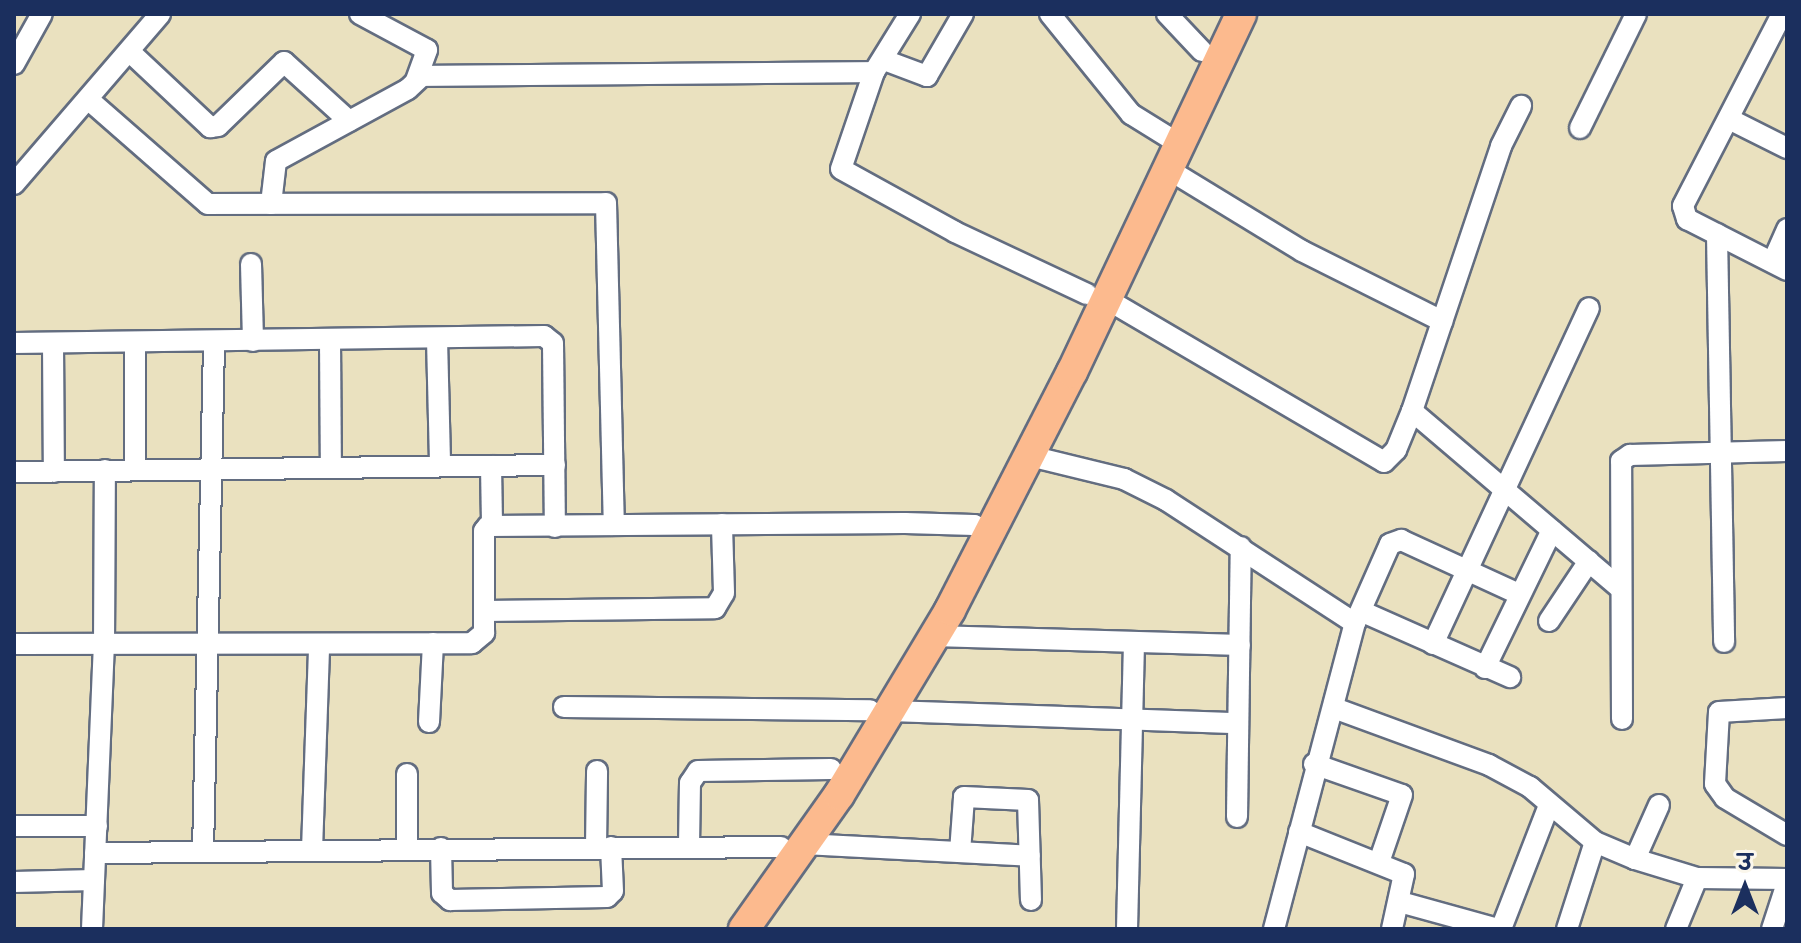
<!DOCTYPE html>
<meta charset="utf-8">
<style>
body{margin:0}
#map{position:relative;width:1801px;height:943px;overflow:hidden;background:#eae1bf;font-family:Sriracha,"Playpen Sans Deva",sans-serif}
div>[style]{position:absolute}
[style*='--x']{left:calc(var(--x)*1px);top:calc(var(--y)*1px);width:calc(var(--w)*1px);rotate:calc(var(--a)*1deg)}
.roads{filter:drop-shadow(2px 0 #636d80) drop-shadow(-2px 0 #636d80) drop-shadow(0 2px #636d80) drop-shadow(0 -2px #636d80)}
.minor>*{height:20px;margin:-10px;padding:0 10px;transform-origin:10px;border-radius:10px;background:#fff}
.highway>*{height:30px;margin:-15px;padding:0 15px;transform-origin:15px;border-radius:15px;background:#fcba8e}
span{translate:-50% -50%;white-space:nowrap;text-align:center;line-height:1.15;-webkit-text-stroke:6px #fbf7ec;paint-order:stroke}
.frame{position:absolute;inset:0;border:16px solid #1b2f5e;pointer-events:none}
.north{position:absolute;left:1705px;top:847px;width:80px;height:80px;-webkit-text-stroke:6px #fbf7ec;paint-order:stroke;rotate:0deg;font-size:22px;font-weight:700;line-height:32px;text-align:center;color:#1b2f5e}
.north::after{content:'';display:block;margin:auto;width:28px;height:36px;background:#1b2f5e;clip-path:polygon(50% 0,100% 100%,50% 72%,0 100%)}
</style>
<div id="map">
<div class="roads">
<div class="minor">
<i style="--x:360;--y:14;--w:76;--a:28.2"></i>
<i style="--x:427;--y:50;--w:32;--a:110"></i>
<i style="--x:910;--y:14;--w:68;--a:121.8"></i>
<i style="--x:874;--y:72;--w:102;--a:108.8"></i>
<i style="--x:841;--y:169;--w:130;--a:28.9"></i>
<i style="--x:955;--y:232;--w:146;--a:25.2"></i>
<i style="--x:1050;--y:14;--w:129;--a:51"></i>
<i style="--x:1131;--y:114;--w:55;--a:31.7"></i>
<i style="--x:1167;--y:14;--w:51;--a:46.6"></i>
<i style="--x:1782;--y:14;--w:216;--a:117.3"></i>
<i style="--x:1683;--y:206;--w:14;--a:73"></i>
<i style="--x:1687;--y:219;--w:112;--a:27"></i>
<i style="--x:130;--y:52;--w:110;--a:43.2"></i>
<i style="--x:210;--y:127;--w:8;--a:-7"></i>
<i style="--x:218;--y:126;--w:92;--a:-44.1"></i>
<i style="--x:284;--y:62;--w:88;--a:42.2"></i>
<i style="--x:884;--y:60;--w:46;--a:20.4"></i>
<i style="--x:927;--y:76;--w:72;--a:-59.9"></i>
<i style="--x:14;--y:64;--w:57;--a:-60.8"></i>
<i style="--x:89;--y:100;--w:158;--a:41.2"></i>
<i style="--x:208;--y:204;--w:398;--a:-0.1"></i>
<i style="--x:606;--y:203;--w:322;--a:88.6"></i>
<i style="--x:1729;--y:119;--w:65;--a:26.6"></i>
<i style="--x:1580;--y:128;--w:127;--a:-63.8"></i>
<i style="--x:1166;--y:168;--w:159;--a:31.4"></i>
<i style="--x:1302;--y:251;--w:157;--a:26.6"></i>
<i style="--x:14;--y:184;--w:224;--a:-49.3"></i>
<i style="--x:271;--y:204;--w:43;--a:-83.4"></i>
<i style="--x:276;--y:161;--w:150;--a:-28.6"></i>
<i style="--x:408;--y:89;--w:19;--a:-43"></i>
<i style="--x:422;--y:76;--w:452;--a:-0.5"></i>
<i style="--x:1717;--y:234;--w:408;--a:89"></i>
<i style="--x:1773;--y:261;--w:35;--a:-66"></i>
<i style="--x:251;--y:264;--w:77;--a:88.5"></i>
<i style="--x:1108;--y:300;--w:320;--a:30.4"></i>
<i style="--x:1384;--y:462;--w:17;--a:-45"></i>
<i style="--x:1396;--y:450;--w:42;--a:-67.7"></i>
<i style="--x:1412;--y:411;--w:280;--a:-71.4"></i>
<i style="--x:1501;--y:146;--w:45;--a:-63.4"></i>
<i style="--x:437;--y:339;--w:127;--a:88.6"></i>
<i style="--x:330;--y:340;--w:128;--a:89.6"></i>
<i style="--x:14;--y:343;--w:530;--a:-0.76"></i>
<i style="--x:544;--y:336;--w:11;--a:38"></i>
<i style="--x:553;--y:343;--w:184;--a:89.4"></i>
<i style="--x:53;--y:343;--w:129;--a:89.6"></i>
<i style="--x:135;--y:344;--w:125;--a:90"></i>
<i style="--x:1412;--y:411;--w:272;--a:40.4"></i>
<i style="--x:1030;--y:456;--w:97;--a:13.7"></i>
<i style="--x:1124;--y:479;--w:47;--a:26.6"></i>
<i style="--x:1166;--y:500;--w:225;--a:33.1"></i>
<i style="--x:491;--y:466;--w:60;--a:89"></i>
<i style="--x:14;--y:472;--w:541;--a:-0.74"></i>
<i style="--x:484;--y:611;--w:231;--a:-0.7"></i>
<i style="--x:715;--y:608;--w:17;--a:-59"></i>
<i style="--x:724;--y:593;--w:69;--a:-91.7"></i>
<i style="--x:1363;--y:612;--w:161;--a:23.9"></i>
<i style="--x:1549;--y:621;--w:72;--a:-56.3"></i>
<i style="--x:935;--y:636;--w:305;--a:1.7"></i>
<i style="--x:14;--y:644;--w:458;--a:-0.1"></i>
<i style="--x:472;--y:643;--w:16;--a:-40"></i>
<i style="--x:484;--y:633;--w:102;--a:-90"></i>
<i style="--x:484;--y:531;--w:6;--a:-51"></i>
<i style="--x:488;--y:526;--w:417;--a:-0.4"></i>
<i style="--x:905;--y:523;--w:69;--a:1.7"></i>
<i style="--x:974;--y:525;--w:18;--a:27"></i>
<i style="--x:1433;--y:644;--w:370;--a:-65.1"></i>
<i style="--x:1485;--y:668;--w:153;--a:-64.1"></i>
<i style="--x:564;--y:707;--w:306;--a:0.6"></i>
<i style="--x:1334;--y:708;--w:165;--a:20.2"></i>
<i style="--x:1489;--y:765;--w:47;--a:28.2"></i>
<i style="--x:1530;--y:787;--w:85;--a:40.2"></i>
<i style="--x:1595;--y:842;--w:43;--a:23"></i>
<i style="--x:1635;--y:859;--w:65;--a:17"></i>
<i style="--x:1697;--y:878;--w:90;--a:0.6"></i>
<i style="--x:1787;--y:708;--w:68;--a:176.6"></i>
<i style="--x:1719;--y:712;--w:72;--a:93.2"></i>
<i style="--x:1715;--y:784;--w:17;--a:54"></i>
<i style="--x:1725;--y:798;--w:72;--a:30.8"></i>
<i style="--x:890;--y:711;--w:348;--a:2"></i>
<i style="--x:1622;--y:719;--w:258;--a:-90.2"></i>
<i style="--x:1621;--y:461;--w:11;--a:-34"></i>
<i style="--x:1630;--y:455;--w:157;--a:-1.5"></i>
<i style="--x:429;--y:722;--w:79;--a:-87.1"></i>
<i style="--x:1314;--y:764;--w:93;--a:19.4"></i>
<i style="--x:1402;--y:795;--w:71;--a:108.9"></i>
<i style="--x:407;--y:774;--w:73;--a:90"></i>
<i style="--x:1237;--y:817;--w:270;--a:-89.2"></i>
<i style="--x:14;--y:826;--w:83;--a:0"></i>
<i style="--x:1299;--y:832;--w:113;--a:21.8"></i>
<i style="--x:1404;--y:874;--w:56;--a:102.3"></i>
<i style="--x:804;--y:844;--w:226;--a:3"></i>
<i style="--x:689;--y:846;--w:63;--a:-89.1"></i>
<i style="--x:690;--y:783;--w:14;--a:-56"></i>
<i style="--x:698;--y:771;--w:133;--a:-0.9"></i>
<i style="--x:596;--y:847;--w:76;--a:-89.2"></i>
<i style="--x:441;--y:848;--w:45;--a:88.7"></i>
<i style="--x:442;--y:893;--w:11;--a:41"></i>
<i style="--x:450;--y:900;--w:157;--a:-1.1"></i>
<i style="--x:607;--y:897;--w:8;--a:-45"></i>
<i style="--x:613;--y:891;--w:44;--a:-92.6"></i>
<i style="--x:312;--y:850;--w:205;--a:-88"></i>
<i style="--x:203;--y:852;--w:510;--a:-88.76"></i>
<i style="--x:960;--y:852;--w:55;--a:-85.8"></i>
<i style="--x:964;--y:797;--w:64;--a:2.7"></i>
<i style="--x:1028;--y:800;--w:100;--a:88.3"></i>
<i style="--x:95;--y:853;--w:686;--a:-0.5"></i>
<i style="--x:1635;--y:859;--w:59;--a:-66"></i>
<i style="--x:14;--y:882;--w:80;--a:-1.4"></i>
<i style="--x:1400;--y:902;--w:102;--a:15.4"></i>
<i style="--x:92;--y:929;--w:284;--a:-87.6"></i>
<i style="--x:104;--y:645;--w:175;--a:-89.7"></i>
<i style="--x:1127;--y:929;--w:285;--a:-88.6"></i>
<i style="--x:1274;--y:929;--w:317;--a:-75.2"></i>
<i style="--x:1355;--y:623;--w:86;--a:-66.1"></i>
<i style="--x:1390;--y:544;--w:12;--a:-20"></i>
<i style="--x:1401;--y:540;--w:128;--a:24.6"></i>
<i style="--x:1501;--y:929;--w:133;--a:-68.8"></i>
<i style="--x:1567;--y:929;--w:91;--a:-72.2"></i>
<i style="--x:1676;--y:929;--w:55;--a:-67.6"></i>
<i style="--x:1772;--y:929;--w:48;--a:-71.9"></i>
</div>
<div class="highway">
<i style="--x:744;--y:929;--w:164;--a:-54.7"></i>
<i style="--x:839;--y:795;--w:216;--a:-59"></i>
<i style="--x:950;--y:610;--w:267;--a:-62.9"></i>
<i style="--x:1072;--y:372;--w:396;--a:-64.7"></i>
</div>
</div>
<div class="frame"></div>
<div class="north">उ</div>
</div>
